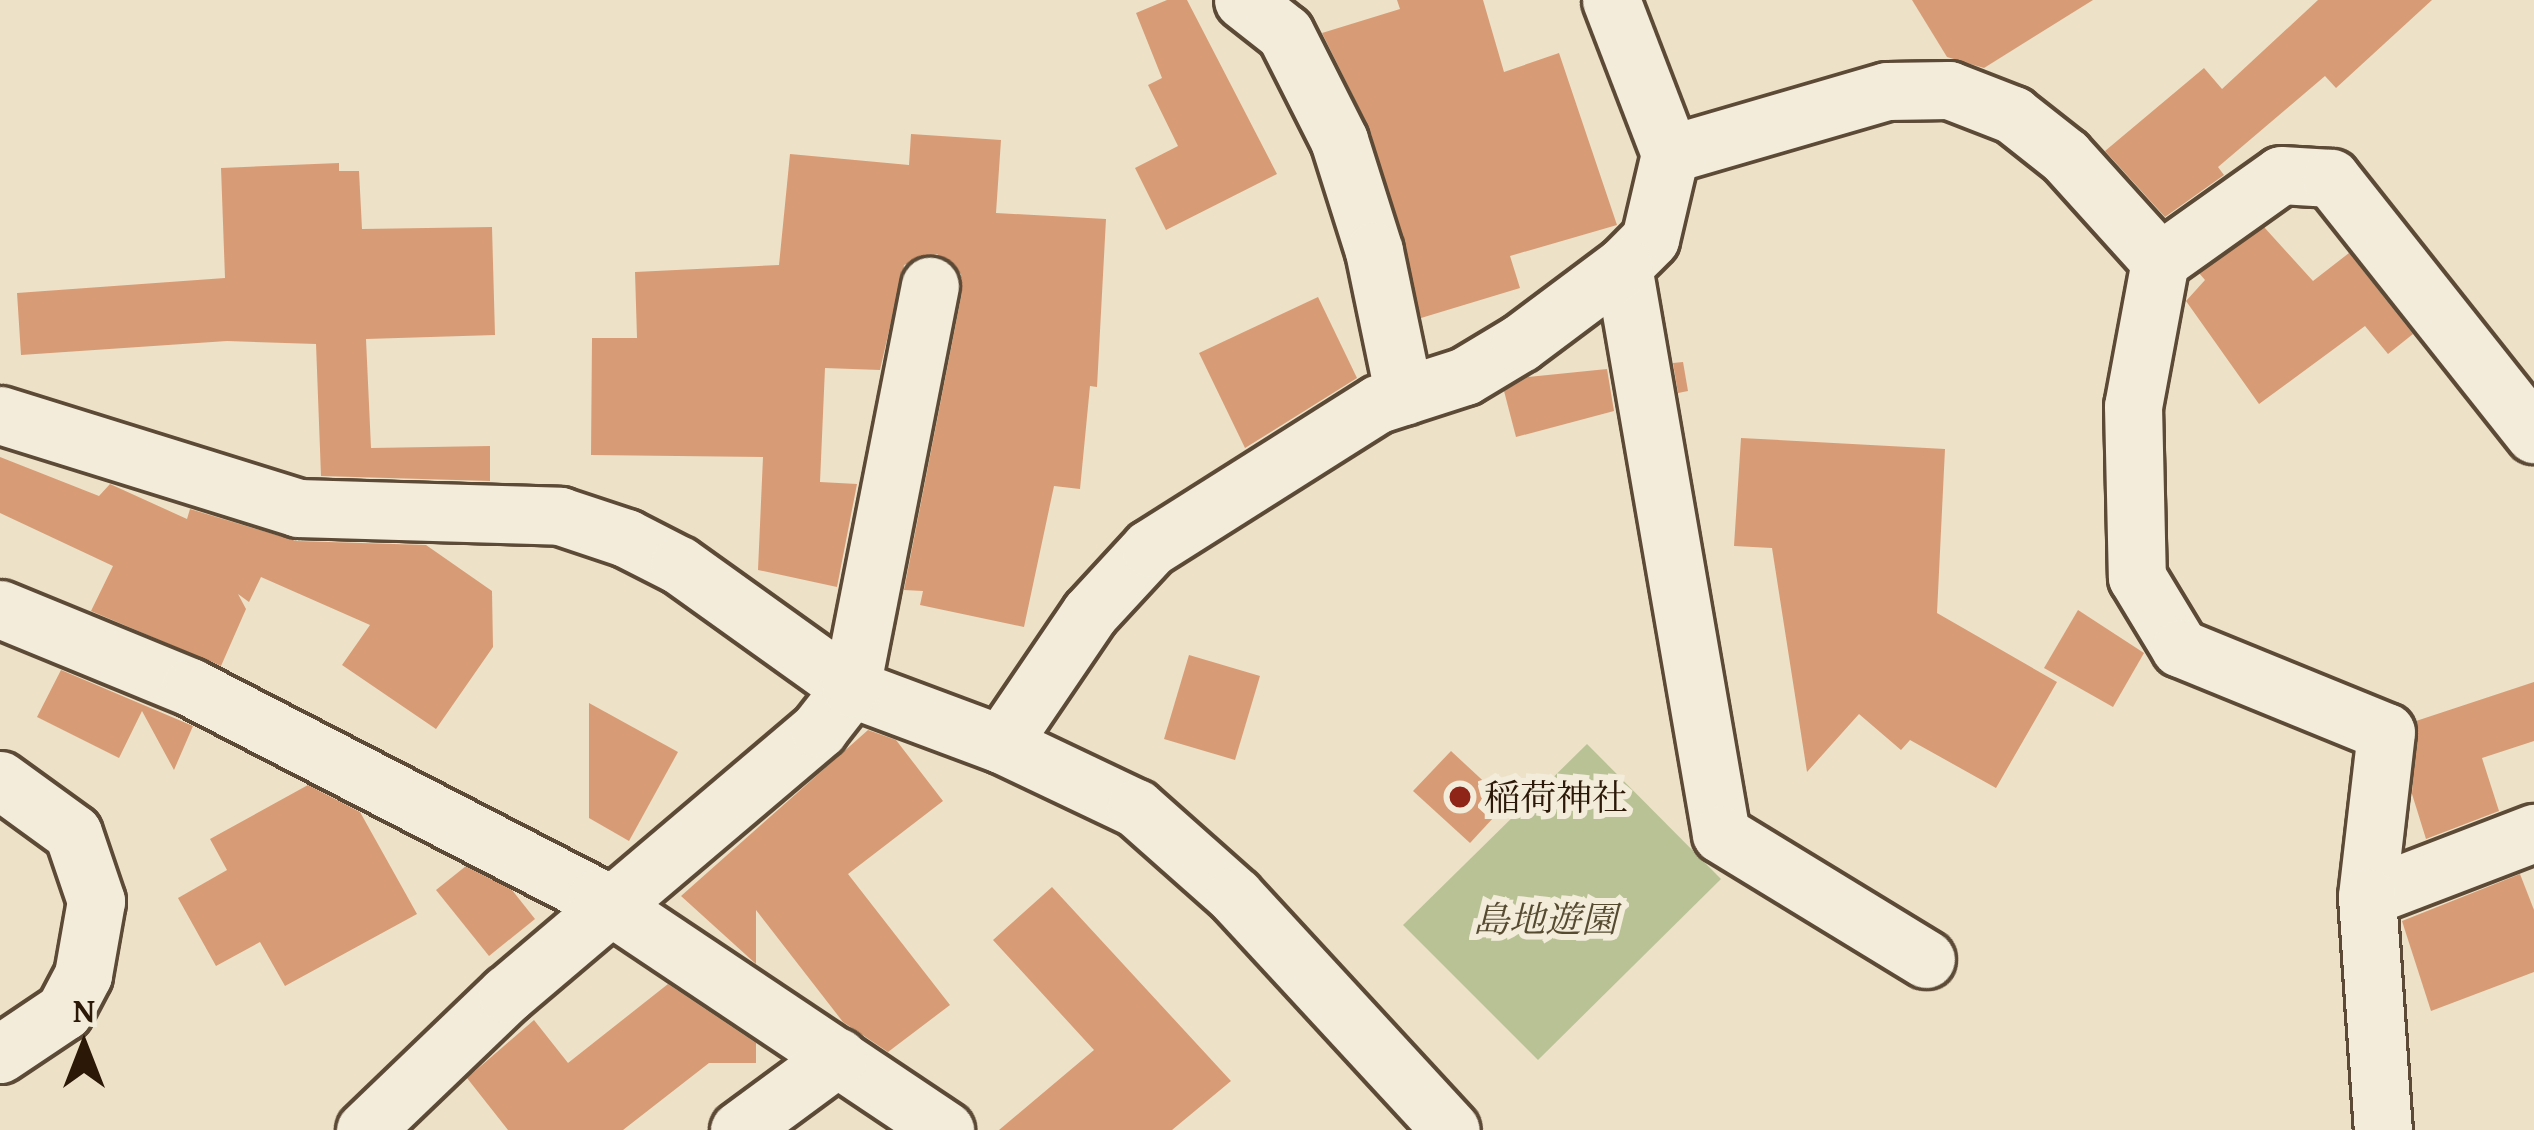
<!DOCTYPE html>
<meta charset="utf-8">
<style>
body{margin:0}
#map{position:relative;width:2534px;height:1130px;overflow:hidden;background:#ede1c8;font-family:"Gentium Book Plus","Noto Serif JP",serif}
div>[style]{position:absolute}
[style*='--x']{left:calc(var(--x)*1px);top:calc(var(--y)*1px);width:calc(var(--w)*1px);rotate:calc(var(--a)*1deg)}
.green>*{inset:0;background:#b9c295}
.building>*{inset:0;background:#d79c76}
.roads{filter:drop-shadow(3px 0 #5c4a36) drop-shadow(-3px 0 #5c4a36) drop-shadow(0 3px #5c4a36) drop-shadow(0 -3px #5c4a36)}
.minor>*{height:57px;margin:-28.5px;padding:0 28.5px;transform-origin:28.5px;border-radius:28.5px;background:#f3ecdb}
.dots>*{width:33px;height:33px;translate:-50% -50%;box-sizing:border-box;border:6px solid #f3ecdb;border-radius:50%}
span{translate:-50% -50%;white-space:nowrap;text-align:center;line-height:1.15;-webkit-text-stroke:12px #f3ecdb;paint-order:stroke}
.poi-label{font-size:36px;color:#2c1806}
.left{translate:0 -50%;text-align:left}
.park-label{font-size:36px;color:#564b31;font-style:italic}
.north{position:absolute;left:24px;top:986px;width:120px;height:120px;-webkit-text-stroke:9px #f3ecdb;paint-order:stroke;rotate:0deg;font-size:33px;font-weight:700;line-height:48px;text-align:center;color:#2c1806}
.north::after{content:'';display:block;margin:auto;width:42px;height:54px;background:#2c1806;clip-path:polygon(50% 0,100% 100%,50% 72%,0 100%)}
</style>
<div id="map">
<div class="green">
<i style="clip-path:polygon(1587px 744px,1721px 879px,1538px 1060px,1403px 925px)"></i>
</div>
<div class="building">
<i style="clip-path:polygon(1167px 0,1187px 0,1277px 174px,1166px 230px,1135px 168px,1178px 146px,1148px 85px,1162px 78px,1136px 13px)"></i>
<i style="clip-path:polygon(1397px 0,1483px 0,1504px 72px,1559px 53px,1617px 225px,1510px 256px,1520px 288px,1421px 318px,1370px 130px,1322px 33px,1400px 9px)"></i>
<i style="clip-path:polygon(1912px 0,2093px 0,1984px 68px,1947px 57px)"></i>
<i style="clip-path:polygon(2318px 0,2432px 0,2336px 88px,2325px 76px,2218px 167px,2224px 175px,2165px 217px,2105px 151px,2204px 68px,2222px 89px)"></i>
<i style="clip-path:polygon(911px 134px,1001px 140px,996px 213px,1106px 219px,1097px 387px,1090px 386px,1080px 489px,1054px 486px,1024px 627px,920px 605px,923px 591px,904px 590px,962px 292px,961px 274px,937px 254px,904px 265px,880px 370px,825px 368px,820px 482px,857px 484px,837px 587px,758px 570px,763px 457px,591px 455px,592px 338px,637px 338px,635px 272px,779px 265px,790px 154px,909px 165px)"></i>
<i style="clip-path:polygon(339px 163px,339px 171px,359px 171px,362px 229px,492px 227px,495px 335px,366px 339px,371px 448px,490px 446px,490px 481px,321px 476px,316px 344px,227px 341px,21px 355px,17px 293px,225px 278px,221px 168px)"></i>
<i style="clip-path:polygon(2264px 227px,2313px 281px,2349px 253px,2413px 334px,2388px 354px,2365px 326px,2259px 404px,2186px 301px,2205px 280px,2199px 273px)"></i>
<i style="clip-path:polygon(1318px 297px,1357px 378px,1245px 448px,1199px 353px)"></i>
<i style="clip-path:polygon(1683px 362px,1688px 391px,1678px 393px,1673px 363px)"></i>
<i style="clip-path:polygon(1607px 369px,1614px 411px,1516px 437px,1504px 391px,1528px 377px)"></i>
<i style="clip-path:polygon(1741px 438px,1945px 449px,1937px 613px,2057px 682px,1996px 788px,1910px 740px,1901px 750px,1859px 714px,1807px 772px,1772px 548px,1734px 546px)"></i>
<i style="clip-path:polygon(0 457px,99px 496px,110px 484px,187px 519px,190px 509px,296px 541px,426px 545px,492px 591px,493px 647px,436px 729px,342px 665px,370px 625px,261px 577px,249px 602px,238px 594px,246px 609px,221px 666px,91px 611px,113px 566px,0 513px)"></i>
<i style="clip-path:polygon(2078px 610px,2144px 653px,2113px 707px,2044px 668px)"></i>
<i style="clip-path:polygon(1189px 655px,1260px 676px,1235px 760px,1164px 739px)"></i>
<i style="clip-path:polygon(61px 670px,193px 726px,174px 770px,142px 711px,119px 758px,37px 717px)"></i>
<i style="clip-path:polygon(2534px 682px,2534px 741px,2482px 758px,2499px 811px,2426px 839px,2412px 794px,2416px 721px)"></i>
<i style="clip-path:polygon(589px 703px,678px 752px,629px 841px,589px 818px)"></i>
<i style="clip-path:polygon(868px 730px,896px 740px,943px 801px,848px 874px,950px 1005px,888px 1052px,843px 1022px,756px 910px,756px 964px,681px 896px)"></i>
<i style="clip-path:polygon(1451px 751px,1507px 803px,1470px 843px,1413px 791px)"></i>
<i style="clip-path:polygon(308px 785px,360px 812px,417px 914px,285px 986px,260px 942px,216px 966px,178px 898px,227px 870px,210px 839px)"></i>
<i style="clip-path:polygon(466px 866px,512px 890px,535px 919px,489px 956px,436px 890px)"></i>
<i style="clip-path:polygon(2520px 874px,2534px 910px,2534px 972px,2431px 1011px,2402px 921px)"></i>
<i style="clip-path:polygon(1052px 887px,1231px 1081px,1172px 1130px,999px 1130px,1094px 1050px,993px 940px)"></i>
<i style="clip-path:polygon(668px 984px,756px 1043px,756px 1063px,709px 1063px,623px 1130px,508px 1130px,467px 1078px,534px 1020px,568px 1063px)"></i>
</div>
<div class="roads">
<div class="minor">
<i style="--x:1243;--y:0;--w:53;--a:38.2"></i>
<i style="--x:1285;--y:33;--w:120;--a:63.2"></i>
<i style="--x:1339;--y:140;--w:116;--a:72.5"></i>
<i style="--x:1374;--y:251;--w:148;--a:78.3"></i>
<i style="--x:1611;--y:0;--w:165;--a:69"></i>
<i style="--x:1670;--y:154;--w:226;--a:-16.2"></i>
<i style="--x:1887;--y:91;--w:62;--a:-0.9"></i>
<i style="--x:1949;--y:90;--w:69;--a:21.3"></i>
<i style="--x:2013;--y:115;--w:66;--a:38.3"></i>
<i style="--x:2065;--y:156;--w:142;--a:47.9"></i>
<i style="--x:2160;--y:261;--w:148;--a:-35.4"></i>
<i style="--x:2281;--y:175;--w:50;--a:3.4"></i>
<i style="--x:2331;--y:178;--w:327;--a:51.6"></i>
<i style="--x:1670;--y:154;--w:87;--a:103.2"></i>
<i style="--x:1650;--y:239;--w:38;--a:135"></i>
<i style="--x:1623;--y:266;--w:576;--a:80.21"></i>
<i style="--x:1721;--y:834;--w:240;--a:31.4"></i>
<i style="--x:2160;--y:261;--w:147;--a:100.5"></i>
<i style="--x:2133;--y:406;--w:171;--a:88.7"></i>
<i style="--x:2137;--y:577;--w:83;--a:58.8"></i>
<i style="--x:2180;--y:648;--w:222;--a:22.2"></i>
<i style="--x:2386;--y:732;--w:166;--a:96.6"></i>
<i style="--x:2367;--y:897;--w:179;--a:-21"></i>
<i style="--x:0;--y:415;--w:312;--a:17.3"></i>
<i style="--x:298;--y:508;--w:262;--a:1.7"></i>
<i style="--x:560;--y:516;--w:70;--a:18.4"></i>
<i style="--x:626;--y:538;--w:59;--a:27"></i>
<i style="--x:679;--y:565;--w:211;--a:35.6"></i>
<i style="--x:851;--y:688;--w:160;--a:20.5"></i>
<i style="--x:1001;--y:744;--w:149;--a:25.4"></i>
<i style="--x:1136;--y:808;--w:132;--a:41.6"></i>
<i style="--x:1235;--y:896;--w:318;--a:47.3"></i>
<i style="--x:0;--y:609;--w:205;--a:22.3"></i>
<i style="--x:190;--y:687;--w:458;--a:27.3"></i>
<i style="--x:597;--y:897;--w:419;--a:33.8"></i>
<i style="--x:1001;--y:744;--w:158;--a:-55.8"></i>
<i style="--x:1090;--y:613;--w:88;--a:-47.3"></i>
<i style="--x:1150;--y:548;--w:270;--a:-32.3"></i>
<i style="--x:1378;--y:404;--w:91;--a:-17.8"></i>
<i style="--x:1465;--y:376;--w:64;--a:-31"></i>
<i style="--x:1520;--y:343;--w:129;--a:-36.8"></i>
<i style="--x:0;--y:780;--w:90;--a:36"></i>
<i style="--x:73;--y:833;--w:72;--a:71.3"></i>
<i style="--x:96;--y:901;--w:75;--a:100"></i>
<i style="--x:83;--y:975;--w:41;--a:117.8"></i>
<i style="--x:64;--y:1011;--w:77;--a:146.1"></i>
<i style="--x:2367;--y:897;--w:234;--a:86.1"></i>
<i style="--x:365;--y:1130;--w:197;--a:-43.8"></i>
<i style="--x:507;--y:994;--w:409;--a:-40.3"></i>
<i style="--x:819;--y:729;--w:52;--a:-52"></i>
<i style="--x:851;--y:688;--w:410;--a:-78.9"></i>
<i style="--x:739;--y:1130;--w:123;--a:-36.4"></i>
</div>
</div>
<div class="dots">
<i style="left:1460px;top:797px;background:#8f2418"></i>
</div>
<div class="poi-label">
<span class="left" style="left:1484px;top:797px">稲荷神社</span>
</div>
<div class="park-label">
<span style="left:1545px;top:919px">島地遊園</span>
</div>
<div class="north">N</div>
</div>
